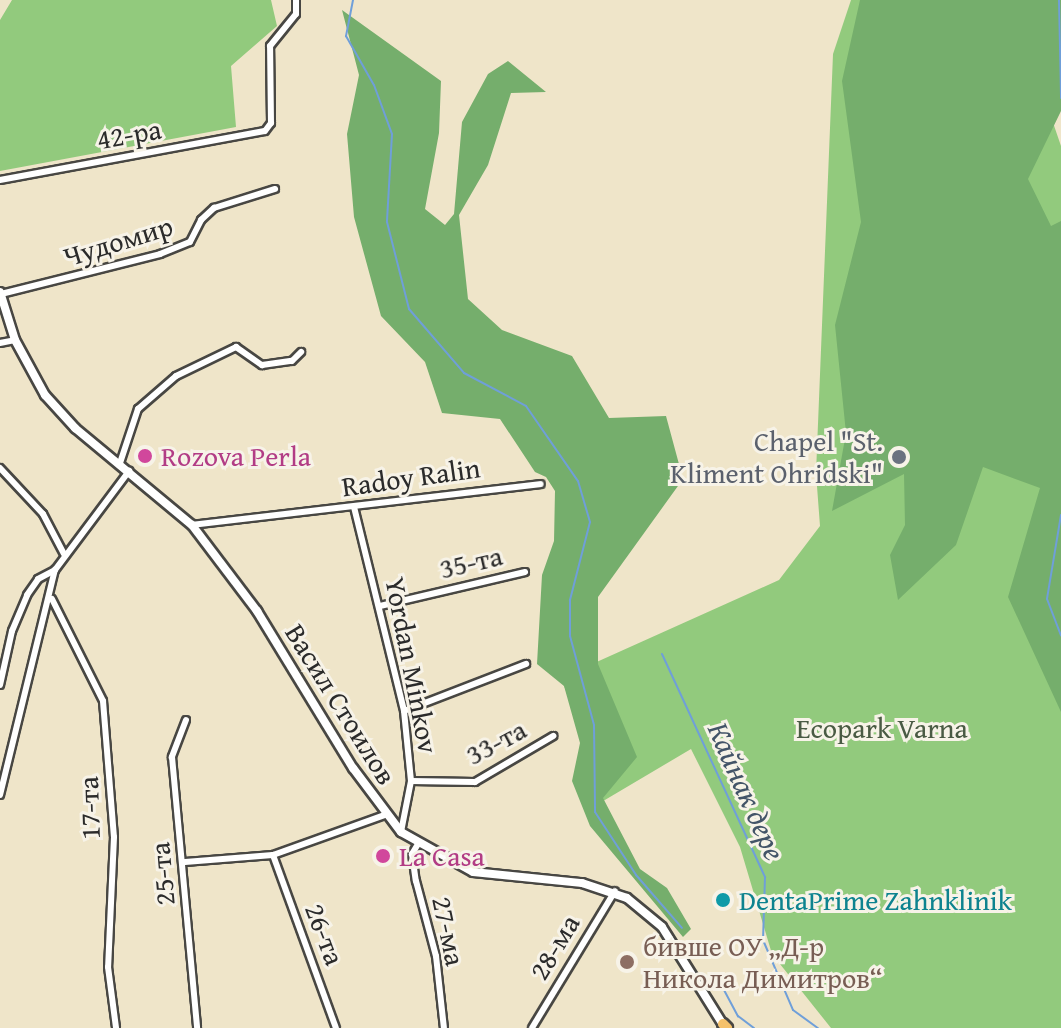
<!DOCTYPE html>
<meta charset="utf-8">
<style>
body{margin:0}
#map{position:relative;width:1061px;height:1028px;overflow:hidden;background:#efe5c9;font-family:"Gentium Book Plus",serif}
div>[style]{position:absolute}
[style*='--x']{left:calc(var(--x)*1px);top:calc(var(--y)*1px);width:calc(var(--w)*1px);rotate:calc(var(--a)*1deg)}
.green>*{inset:0;background:#92ca7d}
.forest>*{inset:0;background:#75ae6c}
.stream>*{height:2px;margin:-1px;padding:0 1px;transform-origin:1px;border-radius:1px;background:#6f9fd9}
.roads{filter:drop-shadow(2px 0 #484743) drop-shadow(-2px 0 #484743) drop-shadow(0 2px #484743) drop-shadow(0 -2px #484743)}
.minor>*{height:6px;margin:-3px;padding:0 3px;transform-origin:3px;border-radius:3px;background:#fff}
.tertiary>*{height:8px;margin:-4px;padding:0 4px;transform-origin:4px;border-radius:4px;background:#fff}
.trunk>*{height:10px;margin:-5px;padding:0 5px;transform-origin:5px;border-radius:5px;background:#f5c16b}
.dots>*{width:22px;height:22px;translate:-50% -50%;box-sizing:border-box;border:4px solid #f7f3e8;border-radius:50%}
span{translate:-50% -50%;white-space:nowrap;text-align:center;line-height:1.15;-webkit-text-stroke:6px #f7f3e8;paint-order:stroke}
.street-label{font-size:28px;color:#2b2b2b}
.worship-label{font-size:28px;color:#5b616d}
.right{translate:-100% -50%;text-align:right}
.hotel-label{font-size:28px;color:#b23c85}
.left{translate:0 -50%;text-align:left}
.park-label{font-size:28px;color:#4a5b44}
.culture-label{font-size:28px;color:#0d838f}
.education-label{font-size:28px;color:#785e54}
.water-label{font-size:30px;color:#435468;font-style:italic}
</style>
<div id="map">
<div class="green">
<i style="clip-path:polygon(12px 0,271px 0,277px 26px,231px 66px,236px 127px,0 171px,0 20px)"></i>
<i style="clip-path:polygon(851px 0,917px 0,1048px 108px,1061px 146px,1061px 1028px,831px 1028px,772px 954px,740px 847px,691px 749px,588px 810px,586px 743px,561px 678px,779px 580px,820px 526px,816px 473px,833px 54px)"></i>
</div>
<div class="forest">
<i style="clip-path:polygon(860px 0,1061px 0,1061px 111px,1028px 179px,1051px 226px,1061px 221px,1061px 712px,1008px 597px,1040px 488px,983px 467px,956px 545px,898px 600px,890px 555px,905px 525px,904px 474px,832px 511px,846px 433px,835px 325px,861px 222px,842px 81px)"></i>
<i style="clip-path:polygon(342px 10px,441px 81px,439px 133px,425px 209px,445px 225px,454px 214px,462px 122px,488px 74px,508px 61px,546px 92px,511px 93px,488px 165px,459px 215px,468px 299px,502px 330px,572px 356px,609px 418px,666px 416px,683px 479px,598px 597px,598px 664px,637px 757px,603px 798px,640px 869px,667px 888px,691px 929px,683px 937px,590px 826px,572px 781px,580px 743px,564px 686px,537px 664px,542px 575px,554px 541px,555px 491px,546px 477px,535px 472px,500px 419px,442px 413px,425px 362px,381px 316px,354px 217px,347px 134px,359px 75px)"></i>
</div>
<div class="stream">
<i style="--x:353;--y:0;--w:37;--a:101"></i>
<i style="--x:346;--y:36;--w:56;--a:60.3"></i>
<i style="--x:374;--y:85;--w:52;--a:69.8"></i>
<i style="--x:392;--y:134;--w:88;--a:93.3"></i>
<i style="--x:387;--y:222;--w:90;--a:75.8"></i>
<i style="--x:409;--y:309;--w:84;--a:49.3"></i>
<i style="--x:464;--y:373;--w:70;--a:28"></i>
<i style="--x:526;--y:406;--w:91;--a:55.3"></i>
<i style="--x:578;--y:481;--w:43;--a:73.7"></i>
<i style="--x:590;--y:522;--w:81;--a:104.4"></i>
<i style="--x:570;--y:600;--w:36;--a:90"></i>
<i style="--x:570;--y:636;--w:92;--a:74.9"></i>
<i style="--x:594;--y:725;--w:87;--a:89.3"></i>
<i style="--x:595;--y:812;--w:75;--a:56.9"></i>
<i style="--x:636;--y:875;--w:70;--a:49"></i>
<i style="--x:1059;--y:0;--w:98;--a:88.8"></i>
<i style="--x:1061;--y:515;--w:85;--a:99.5"></i>
<i style="--x:1047;--y:599;--w:39;--a:69"></i>
<i style="--x:662;--y:654;--w:246;--a:65.2"></i>
<i style="--x:765;--y:877;--w:63;--a:91.8"></i>
<i style="--x:763;--y:940;--w:76;--a:66.8"></i>
<i style="--x:793;--y:1010;--w:31;--a:36"></i>
<i style="--x:724;--y:990;--w:30;--a:62"></i>
<i style="--x:738;--y:1016;--w:20;--a:37"></i>
</div>
<div class="roads">
<div class="minor">
<i style="--x:0;--y:180;--w:269;--a:-10.5"></i>
<i style="--x:265;--y:131;--w:10;--a:-53"></i>
<i style="--x:271;--y:123;--w:77;--a:-90.7"></i>
<i style="--x:270;--y:46;--w:41;--a:-50.9"></i>
<i style="--x:296;--y:14;--w:14;--a:-90"></i>
<i style="--x:1;--y:294;--w:164;--a:-14.1"></i>
<i style="--x:160;--y:254;--w:32;--a:-22"></i>
<i style="--x:190;--y:242;--w:25;--a:-63"></i>
<i style="--x:201;--y:220;--w:18;--a:-43"></i>
<i style="--x:214;--y:208;--w:64;--a:-17.3"></i>
<i style="--x:0;--y:343;--w:15;--a:-11"></i>
<i style="--x:120;--y:463;--w:57;--a:-71.6"></i>
<i style="--x:138;--y:409;--w:50;--a:-41"></i>
<i style="--x:176;--y:376;--w:67;--a:-25.8"></i>
<i style="--x:236;--y:347;--w:32;--a:35"></i>
<i style="--x:262;--y:365;--w:30;--a:-8"></i>
<i style="--x:292;--y:361;--w:13;--a:-45"></i>
<i style="--x:0;--y:468;--w:63;--a:46.9"></i>
<i style="--x:43;--y:514;--w:45;--a:62.3"></i>
<i style="--x:354;--y:507;--w:210;--a:76.2"></i>
<i style="--x:404;--y:711;--w:70;--a:84.3"></i>
<i style="--x:411;--y:781;--w:52;--a:101.1"></i>
<i style="--x:192;--y:525;--w:351;--a:-6.7"></i>
<i style="--x:52;--y:599;--w:114;--a:63.4"></i>
<i style="--x:103;--y:701;--w:136;--a:85.4"></i>
<i style="--x:114;--y:837;--w:130;--a:92.6"></i>
<i style="--x:108;--y:967;--w:62;--a:82.5"></i>
<i style="--x:380;--y:606;--w:149;--a:-13.2"></i>
<i style="--x:0;--y:685;--w:55;--a:-77.5"></i>
<i style="--x:12;--y:631;--w:39;--a:-67"></i>
<i style="--x:27;--y:595;--w:19;--a:-55"></i>
<i style="--x:38;--y:579;--w:19;--a:-28"></i>
<i style="--x:404;--y:711;--w:131;--a:-21.1"></i>
<i style="--x:186;--y:720;--w:40;--a:111"></i>
<i style="--x:172;--y:757;--w:272;--a:84.7"></i>
<i style="--x:411;--y:781;--w:64;--a:0.9"></i>
<i style="--x:475;--y:782;--w:91;--a:-30.5"></i>
<i style="--x:0;--y:795;--w:232;--a:-76.3"></i>
<i style="--x:55;--y:570;--w:124;--a:-53.2"></i>
<i style="--x:418;--y:844;--w:12;--a:121"></i>
<i style="--x:412;--y:854;--w:27;--a:82"></i>
<i style="--x:416;--y:881;--w:78;--a:75.1"></i>
<i style="--x:436;--y:956;--w:72;--a:83.7"></i>
<i style="--x:273;--y:855;--w:184;--a:70"></i>
<i style="--x:185;--y:862;--w:88;--a:-4.5"></i>
<i style="--x:273;--y:855;--w:119;--a:-19.7"></i>
<i style="--x:532;--y:1028;--w:160;--a:-58.8"></i>
</div>
<div class="tertiary">
<i style="--x:0;--y:292;--w:50;--a:72.6"></i>
<i style="--x:15;--y:340;--w:63;--a:61.4"></i>
<i style="--x:45;--y:395;--w:45;--a:47.7"></i>
<i style="--x:75;--y:428;--w:152;--a:39.7"></i>
<i style="--x:192;--y:525;--w:108;--a:52.9"></i>
<i style="--x:257;--y:611;--w:184;--a:58.6"></i>
<i style="--x:353;--y:768;--w:80;--a:53.1"></i>
<i style="--x:401;--y:832;--w:82;--a:29.1"></i>
<i style="--x:473;--y:872;--w:110;--a:5.8"></i>
<i style="--x:582;--y:883;--w:47;--a:18.4"></i>
<i style="--x:627;--y:898;--w:45;--a:39.6"></i>
<i style="--x:662;--y:927;--w:119;--a:58"></i>
</div>
<div class="trunk">
<i style="--x:723;--y:1024;--w:6;--a:45"></i>
</div>
</div>
<div class="dots">
<i style="left:145px;top:456px;background:#d1479c"></i>
<i style="left:899px;top:457px;background:#6b7280"></i>
<i style="left:383px;top:856px;background:#d1479c"></i>
<i style="left:723px;top:900px;background:#0f9aa8"></i>
<i style="left:627px;top:962px;background:#8d6e63"></i>
</div>
<div class="street-label">
<span style="left:129px;top:134px;rotate:-10deg">42-ра</span>
<span style="left:118px;top:241px;rotate:-17deg">Чудомир</span>
<span style="left:411px;top:477px;rotate:-8deg">Radoy Ralin</span>
<span style="left:471px;top:562px;rotate:-13deg">35-та</span>
<span style="left:412px;top:665px;rotate:79deg">Yordan Minkov</span>
<span style="left:341px;top:704px;rotate:58deg">Васил Стоилов</span>
<span style="left:496px;top:742px;rotate:-28deg">33-та</span>
<span style="left:89px;top:808px;rotate:-92deg">17-та</span>
<span style="left:162px;top:874px;rotate:-95deg">25-та</span>
<span style="left:449px;top:931px;rotate:78deg">27-ма</span>
<span style="left:325px;top:934px;rotate:69deg">26-та</span>
<span style="left:554px;top:947px;rotate:-59deg">28-ма</span>
</div>
<div class="worship-label">
<span class="right" style="left:883px;top:457px">Chapel "St.<br>Kliment Ohridski"</span>
</div>
<div class="hotel-label">
<span class="left" style="left:161px;top:456px">Rozova Perla</span>
<span class="left" style="left:399px;top:856px">La Casa</span>
</div>
<div class="park-label">
<span style="left:882px;top:728px">Ecopark Varna</span>
</div>
<div class="culture-label">
<span class="left" style="left:739px;top:900px">DentaPrime Zahnklinik</span>
</div>
<div class="education-label">
<span class="left" style="left:643px;top:962px">бивше ОУ „Д-р<br>Никола Димитров“</span>
</div>
<div class="water-label">
<span style="left:747px;top:791px;rotate:66deg">Кайнак дере</span>
</div>
</div>
